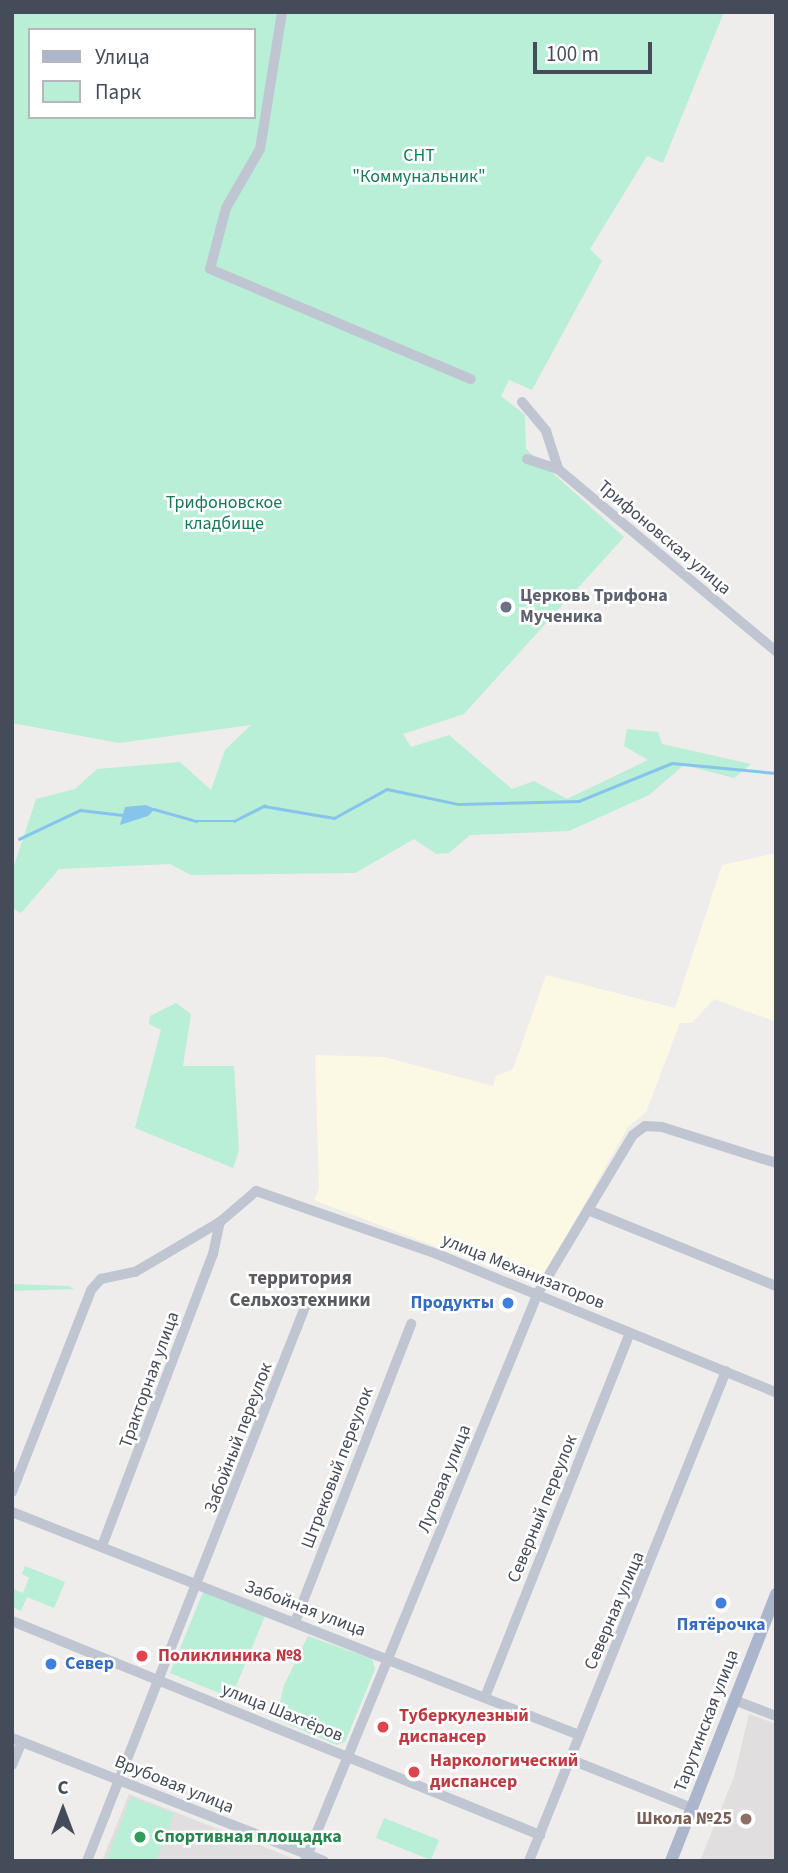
<!DOCTYPE html>
<meta charset="utf-8">
<style>
body{margin:0}
#map{position:relative;width:788px;height:1873px;overflow:hidden;background:#efecec;font-family:"Source Sans 3",sans-serif}
div>[style]{position:absolute}
[style*='--x']{left:calc(var(--x)*1px);top:calc(var(--y)*1px);width:calc(var(--w)*1px);rotate:calc(var(--a)*1deg)}
.commercial>*{inset:0;background:#fbf9e4}
.education>*{inset:0;background:#e0dede}
.green>*{inset:0;background:#b9eed7}
.water>*{inset:0;background:#86c4eb}
.stream>*{height:2.5px;margin:-1.25px;padding:0 1.25px;transform-origin:1.25px;border-radius:1.25px;background:#86c4eb}
.minor>*{height:10px;margin:-5px;padding:0 5px;transform-origin:5px;border-radius:5px;background:#bfc6d2}
.major>*{height:12px;margin:-6px;padding:0 6px;transform-origin:6px;border-radius:6px;background:#abb6cc}
.dots>*{width:19px;height:19px;translate:-50% -50%;box-sizing:border-box;border:4px solid #fff;border-radius:50%}
span{translate:-50% -50%;white-space:nowrap;text-align:center;line-height:1.15;-webkit-text-stroke:5px #fff;paint-order:stroke}
.park-label{font-size:18px;color:#177959}
.street-label{font-size:18px;color:#454c59}
.worship-label{font-size:18px;color:#5b616d;font-weight:700}
.left{translate:0 -50%;text-align:left}
.shop-label{font-size:18px;color:#366cbe;font-weight:700}
.right{translate:-100% -50%;text-align:right}
.health-label{font-size:18px;color:#be3a42;font-weight:700}
.education-label{font-size:18px;color:#785e54;font-weight:700}
.leisure-label{font-size:18px;color:#27864d;font-weight:700}
.neighbourhood-label{font-size:19px;color:#595b61;font-weight:700}
.frame{position:absolute;inset:0;border:14px solid #454c59;pointer-events:none}
.legend{position:absolute;left:28px;top:28px;width:228px;height:91px;box-sizing:border-box;background:#fff;border:2px solid #b5b7bd;margin:0;padding:9px 12px;list-style:none;font-size:21px;color:#454c59}
.legend li{display:flex;align-items:center;gap:14px;height:35px}
.legend b{width:35px;border:2px solid #b5b7bd}
.north{position:absolute;left:28px;top:1775px;width:70px;height:70px;-webkit-text-stroke:5px #fff;paint-order:stroke;rotate:0deg;font-size:19px;font-weight:700;line-height:28px;text-align:center;color:#454c59}
.north::after{content:'';display:block;margin:auto;width:24px;height:32px;background:#454c59;clip-path:polygon(50% 0,100% 100%,50% 72%,0 100%)}
.scale{position:absolute;left:533px;top:42px;width:119px;height:32px;box-sizing:border-box;border:4px solid #454c59;border-top:0;padding-left:9px;font-size:21px;line-height:24px;white-space:nowrap;color:#454c59;-webkit-text-stroke:5px #fff;paint-order:stroke}
</style>
<div id="map">
<div class="commercial">
<i style="clip-path:polygon(776px 853px,776px 1022px,714px 999px,692px 1023px,680px 1023px,646px 1112px,628px 1127px,542px 1279px,531px 1283px,314px 1200px,319px 1189px,315px 1055px,384px 1057px,493px 1086px,496px 1076px,513px 1069px,546px 975px,675px 1008px,722px 865px)"></i>
</div>
<div class="education">
<i style="clip-path:polygon(749px 1714px,776px 1724px,776px 1861px,700px 1861px,734px 1777px)"></i>
<i style="clip-path:polygon(129px 1794px,297px 1860px,102px 1861px)"></i>
</div>
<div class="green">
<i style="clip-path:polygon(evenodd,12px 12px,724px 12px,663px 163px,647px 156px,590px 249px,602px 261px,532px 390px,509px 380px,501px 396px,525px 415px,526px 449px,624px 537px,464px 714px,403px 734px,411px 747px,449px 735px,512px 789px,534px 781px,567px 799px,648px 760px,624px 746px,627px 729px,658px 732px,662px 744px,751px 764px,734px 778px,684px 765px,649px 795px,569px 831px,470px 835px,449px 853px,436px 854px,414px 839px,355px 873px,191px 875px,170px 864px,59px 869px,21px 913px,12px 908px,12px 872px,36px 799px,75px 789px,97px 769px,180px 762px,211px 790px,225px 750px,251px 725px,119px 743px,12px 723px,12px 12px,30px 30px,254px 30px,254px 117px,30px 117px,30px 30px)"></i>
<i style="clip-path:polygon(176px 1003px,191px 1014px,183px 1066px,234px 1066px,239px 1151px,233px 1168px,135px 1128px,161px 1030px,149px 1024px,150px 1016px)"></i>
<i style="clip-path:polygon(12px 1284px,69px 1286px,74px 1289px,12px 1291px)"></i>
<i style="clip-path:polygon(25px 1566px,65px 1582px,54px 1608px,27px 1597px,21px 1611px,12px 1607px,13px 1589px,23px 1593px,29px 1578px,22px 1574px)"></i>
<i style="clip-path:polygon(203px 1592px,265px 1616px,231px 1698px,170px 1673px)"></i>
<i style="clip-path:polygon(308px 1636px,372px 1659px,375px 1669px,345px 1742px,337px 1745px,276px 1719px,284px 1685px)"></i>
<i style="clip-path:polygon(131px 1797px,174px 1814px,156px 1861px,106px 1861px)"></i>
<i style="clip-path:polygon(384px 1818px,439px 1840px,431px 1860px,376px 1838px)"></i>
</div>
<div class="water">
<i style="clip-path:polygon(146px 805px,155px 809px,148px 816px,120px 825px,125px 807px)"></i>
</div>
<div class="stream">
<i style="--x:154;--y:809;--w:44;--a:15.9"></i>
<i style="--x:196;--y:821;--w:38;--a:0"></i>
<i style="--x:234;--y:821;--w:34;--a:-27"></i>
<i style="--x:264;--y:806;--w:71;--a:9.7"></i>
<i style="--x:334;--y:818;--w:60;--a:-28.7"></i>
<i style="--x:387;--y:789;--w:73;--a:11.9"></i>
<i style="--x:458;--y:804;--w:121;--a:-1.4"></i>
<i style="--x:579;--y:801;--w:100;--a:-22.2"></i>
<i style="--x:672;--y:763;--w:104;--a:5.5"></i>
<i style="--x:19;--y:839;--w:68;--a:-25.4"></i>
<i style="--x:80;--y:810;--w:43;--a:6.6"></i>
</div>
<div class="minor">
<i style="--x:282;--y:12;--w:139;--a:99.1"></i>
<i style="--x:260;--y:149;--w:68;--a:120"></i>
<i style="--x:226;--y:208;--w:63;--a:104.7"></i>
<i style="--x:210;--y:269;--w:283;--a:22.9"></i>
<i style="--x:522;--y:402;--w:38;--a:50"></i>
<i style="--x:546;--y:431;--w:40;--a:72"></i>
<i style="--x:527;--y:459;--w:33;--a:18"></i>
<i style="--x:558;--y:469;--w:284;--a:39.9"></i>
<i style="--x:588;--y:1210;--w:203;--a:22"></i>
<i style="--x:12;--y:1492;--w:217;--a:-68.6"></i>
<i style="--x:91;--y:1290;--w:15;--a:-48"></i>
<i style="--x:101;--y:1279;--w:35;--a:-12"></i>
<i style="--x:135;--y:1272;--w:99;--a:-30.5"></i>
<i style="--x:220;--y:1222;--w:48;--a:-40.7"></i>
<i style="--x:256;--y:1191;--w:192;--a:19.2"></i>
<i style="--x:437;--y:1254;--w:366;--a:22.2"></i>
<i style="--x:12;--y:1512;--w:609;--a:21.47"></i>
<i style="--x:102;--y:1546;--w:312;--a:-69.2"></i>
<i style="--x:213;--y:1254;--w:33;--a:-78"></i>
<i style="--x:12;--y:1621;--w:570;--a:22.06"></i>
<i style="--x:295;--y:1622;--w:320;--a:-68.7"></i>
<i style="--x:485;--y:1697;--w:392;--a:-68.3"></i>
<i style="--x:734;--y:1700;--w:45;--a:20.9"></i>
<i style="--x:12;--y:1738;--w:335;--a:21.5"></i>
<i style="--x:569;--y:1759;--w:132;--a:21.7"></i>
<i style="--x:12;--y:1765;--w:25;--a:-67"></i>
<i style="--x:87;--y:1861;--w:601;--a:-68.52"></i>
<i style="--x:305;--y:1861;--w:614;--a:-67.7"></i>
<i style="--x:538;--y:1293;--w:184;--a:-59"></i>
<i style="--x:633;--y:1135;--w:15;--a:-37"></i>
<i style="--x:645;--y:1126;--w:17;--a:3"></i>
<i style="--x:662;--y:1127;--w:120;--a:17.5"></i>
<i style="--x:529;--y:1861;--w:528;--a:-68.1"></i>
</div>
<div class="major">
<i style="--x:671;--y:1861;--w:287;--a:-68.5"></i>
</div>
<div class="dots">
<i style="left:506px;top:607px;background:#6b7280"></i>
<i style="left:508px;top:1303px;background:#3f7fe0"></i>
<i style="left:721px;top:1603px;background:#3f7fe0"></i>
<i style="left:142px;top:1656px;background:#e0444e"></i>
<i style="left:51px;top:1664px;background:#3f7fe0"></i>
<i style="left:383px;top:1727px;background:#e0444e"></i>
<i style="left:414px;top:1772px;background:#e0444e"></i>
<i style="left:746px;top:1819px;background:#8d6e63"></i>
<i style="left:140px;top:1837px;background:#2e9e5b"></i>
</div>
<div class="park-label">
<span style="left:419px;top:167px">СНТ<br>"Коммунальник"</span>
<span style="left:224px;top:514px">Трифоновское<br>кладбище</span>
</div>
<div class="street-label">
<span style="left:664px;top:538px;rotate:40deg">Трифоновская улица</span>
<span style="left:523px;top:1272px;rotate:22deg">улица Механизаторов</span>
<span style="left:150px;top:1380px;rotate:-70deg">Тракторная улица</span>
<span style="left:239px;top:1438px;rotate:-69deg">Забойный переулок</span>
<span style="left:338px;top:1468px;rotate:-69deg">Штрековый переулок</span>
<span style="left:445px;top:1479px;rotate:-68deg">Луговая улица</span>
<span style="left:543px;top:1509px;rotate:-68deg">Северный переулок</span>
<span style="left:305px;top:1609px;rotate:21deg">Забойная улица</span>
<span style="left:615px;top:1611px;rotate:-67deg">Северная улица</span>
<span style="left:282px;top:1713px;rotate:22deg">улица Шахтёров</span>
<span style="left:707px;top:1721px;rotate:-69deg">Тарутинская улица</span>
<span style="left:174px;top:1785px;rotate:22deg">Врубовая улица</span>
</div>
<div class="worship-label">
<span class="left" style="left:520px;top:607px">Церковь Трифона<br>Мученика</span>
</div>
<div class="shop-label">
<span class="right" style="left:494px;top:1303px">Продукты</span>
<span style="left:721px;top:1625px">Пятёрочка</span>
<span class="left" style="left:65px;top:1664px">Север</span>
</div>
<div class="health-label">
<span class="left" style="left:158px;top:1656px">Поликлиника №8</span>
<span class="left" style="left:399px;top:1727px">Туберкулезный<br>диспансер</span>
<span class="left" style="left:430px;top:1772px">Наркологический<br>диспансер</span>
</div>
<div class="education-label">
<span class="right" style="left:732px;top:1819px">Школа №25</span>
</div>
<div class="leisure-label">
<span class="left" style="left:154px;top:1837px">Спортивная площадка</span>
</div>
<div class="neighbourhood-label">
<span style="left:300px;top:1290px">территория<br>Сельхозтехники</span>
</div>
<div class="frame"></div>
<ul class="legend">
<li><b style="height:9px;background:#abb6cc"></b>Улица</li>
<li><b style="height:19px;background:#b9eed7"></b>Парк</li>
</ul>
<div class="north">С</div>
<div class="scale">100 m</div>
</div>
